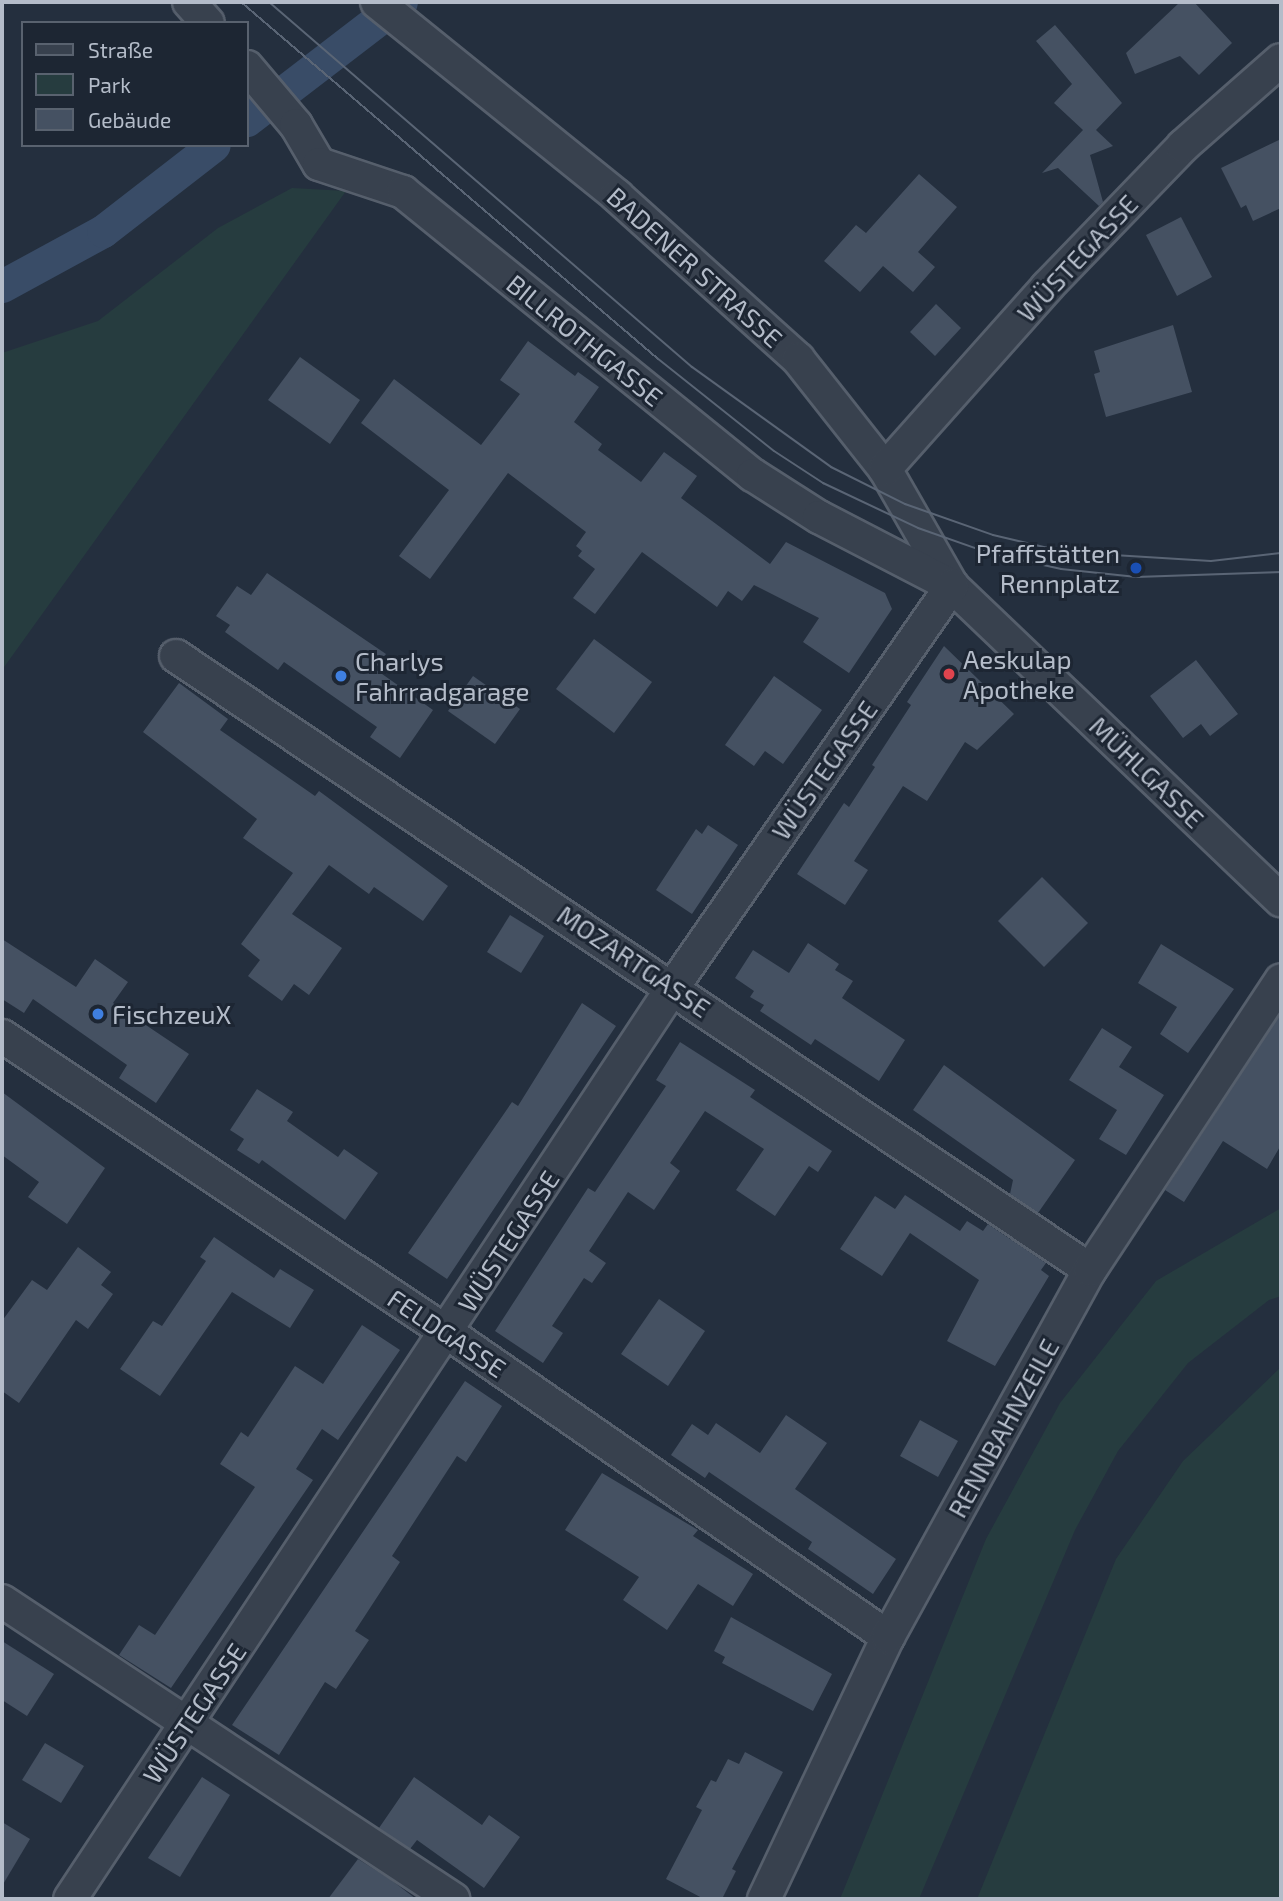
<!DOCTYPE html>
<meta charset="utf-8">
<style>
body{margin:0}
#map{position:relative;width:1283px;height:1901px;overflow:hidden;background:#242f3e;font-family:"Exo 2",sans-serif}
div>[style]{position:absolute}
[style*='--x']{left:calc(var(--x)*1px);top:calc(var(--y)*1px);width:calc(var(--w)*1px);rotate:calc(var(--a)*1deg)}
.green>*{inset:0;background:#263c3f}
.canal>*{height:33px;margin:-16.5px;padding:0 16.5px;transform-origin:16.5px;border-radius:16.5px;background:#394c67}
.building>*{inset:0;background:#455162}
.roads{filter:drop-shadow(2px 0 #565f6c) drop-shadow(-2px 0 #565f6c) drop-shadow(0 2px #565f6c) drop-shadow(0 -2px #565f6c)}
.minor>*{height:32px;margin:-16px;padding:0 16px;transform-origin:16px;border-radius:16px;background:#38414e}
.tram>*{height:2px;margin:-1px;padding:0 1px;transform-origin:1px;border-radius:1px;background:#5a6575}
.dots>*{width:19px;height:19px;translate:-50% -50%;box-sizing:border-box;border:4px solid #1d2633;border-radius:50%}
span{translate:-50% -50%;white-space:nowrap;text-align:center;line-height:1.15;-webkit-text-stroke:6px #1d2633;paint-order:stroke}
.street-label{font-size:26px;color:#b4bcc9}
.poi-label{font-size:26px;color:#b4bcc9}
.right{translate:-100% -50%;text-align:right}
.left{translate:0 -50%;text-align:left}
.frame{position:absolute;inset:0;border:4px solid #b4bcc9;pointer-events:none}
.legend{position:absolute;left:21px;top:21px;width:228px;height:126px;box-sizing:border-box;background:#1d2633;border:2px solid #59626f;margin:0;padding:9px 12px;list-style:none;font-size:21px;color:#b4bcc9}
.legend li{display:flex;align-items:center;gap:14px;height:35px}
.legend b{width:35px;border:2px solid #59626f}
</style>
<div id="map">
<div class="green">
<i style="clip-path:polygon(292px 188px,346px 191px,2px 670px,2px 353px,98px 321px,218px 228px)"></i>
<i style="clip-path:polygon(1281px 1208px,1281px 1296px,1269px 1300px,1188px 1363px,1118px 1451px,1075px 1530px,919px 1899px,840px 1899px,986px 1539px,1060px 1403px,1156px 1281px)"></i>
<i style="clip-path:polygon(1281px 1367px,1281px 1899px,977px 1899px,1116px 1559px,1183px 1461px)"></i>
</div>
<div class="canal">
<i style="--x:247;--y:120;--w:194;--a:-37.5"></i>
<i style="--x:2;--y:286;--w:115;--a:-28.6"></i>
<i style="--x:103;--y:231;--w:140;--a:-37.8"></i>
</div>
<div class="building">
<i style="clip-path:polygon(1180px 2px,1194px 2px,1232px 43px,1199px 75px,1180px 56px,1135px 74px,1126px 53px)"></i>
<i style="clip-path:polygon(1055px 25px,1122px 103px,1096px 130px,1113px 146px,1090px 155px,1103px 202px,1099px 206px,1058px 168px,1042px 173px,1083px 130px,1054px 103px,1072px 84px,1036px 41px)"></i>
<i style="clip-path:polygon(1281px 139px,1281px 208px,1253px 221px,1246px 205px,1241px 208px,1221px 168px)"></i>
<i style="clip-path:polygon(919px 174px,957px 207px,918px 252px,935px 267px,913px 292px,883px 266px,860px 292px,824px 261px,856px 225px,866px 233px)"></i>
<i style="clip-path:polygon(1181px 217px,1212px 277px,1177px 296px,1146px 235px)"></i>
<i style="clip-path:polygon(936px 304px,961px 328px,935px 356px,910px 332px)"></i>
<i style="clip-path:polygon(1173px 325px,1192px 392px,1106px 417px,1094px 374px,1100px 372px,1094px 351px)"></i>
<i style="clip-path:polygon(528px 341px,575px 376px,578px 372px,599px 387px,574px 422px,602px 444px,598px 450px,641px 482px,664px 452px,697px 476px,681px 498px,770px 564px,786px 542px,885px 593px,892px 609px,849px 673px,803px 642px,819px 618px,754px 585px,742px 601px,728px 591px,717px 607px,642px 552px,595px 614px,573px 598px,595px 569px,578px 556px,582px 551px,576px 546px,586px 532px,508px 473px,430px 579px,399px 556px,449px 490px,361px 423px,394px 379px,481px 445px,520px 394px,500px 380px)"></i>
<i style="clip-path:polygon(300px 357px,360px 400px,330px 444px,268px 400px)"></i>
<i style="clip-path:polygon(267px 573px,386px 654px,375px 669px,433px 710px,400px 758px,370px 737px,377px 727px,284px 662px,278px 670px,225px 632px,230px 625px,216px 616px,237px 586px,251px 595px)"></i>
<i style="clip-path:polygon(594px 639px,652px 682px,614px 733px,556px 689px)"></i>
<i style="clip-path:polygon(944px 646px,1014px 714px,977px 750px,965px 742px,927px 801px,903px 786px,854px 861px,868px 870px,845px 905px,797px 874px,844px 803px,849px 807px,875px 767px,872px 765px,911px 705px,907px 702px)"></i>
<i style="clip-path:polygon(1196px 660px,1238px 714px,1210px 736px,1201px 724px,1183px 738px,1150px 696px)"></i>
<i style="clip-path:polygon(473px 676px,520px 709px,495px 744px,448px 711px)"></i>
<i style="clip-path:polygon(774px 676px,822px 710px,783px 764px,765px 751px,754px 766px,725px 745px)"></i>
<i style="clip-path:polygon(179px 683px,228px 719px,220px 730px,315px 796px,319px 791px,448px 886px,423px 921px,374px 887px,369px 894px,329px 865px,292px 914px,342px 948px,309px 995px,294px 984px,282px 1001px,248px 976px,260px 960px,241px 944px,293px 873px,243px 838px,257px 819px,143px 732px)"></i>
<i style="clip-path:polygon(708px 825px,738px 845px,692px 914px,656px 890px,696px 829px,702px 834px)"></i>
<i style="clip-path:polygon(1042px 877px,1088px 923px,1044px 967px,998px 921px)"></i>
<i style="clip-path:polygon(510px 915px,544px 936px,521px 973px,487px 952px)"></i>
<i style="clip-path:polygon(2px 939px,76px 987px,95px 959px,128px 982px,113px 1003px,189px 1054px,156px 1103px,119px 1078px,127px 1065px,33px 999px,24px 1013px,2px 999px)"></i>
<i style="clip-path:polygon(808px 943px,839px 964px,835px 970px,853px 981px,842px 998px,905px 1040px,879px 1081px,815px 1039px,811px 1045px,760px 1011px,764px 1005px,750px 997px,754px 991px,735px 978px,753px 950px,789px 973px)"></i>
<i style="clip-path:polygon(1161px 944px,1234px 989px,1188px 1053px,1160px 1034px,1177px 1007px,1138px 983px)"></i>
<i style="clip-path:polygon(582px 1003px,616px 1026px,447px 1279px,408px 1253px,512px 1102px,518px 1106px)"></i>
<i style="clip-path:polygon(1281px 1013px,1281px 1145px,1267px 1169px,1223px 1141px,1184px 1202px,1165px 1190px)"></i>
<i style="clip-path:polygon(1102px 1028px,1132px 1047px,1119px 1067px,1164px 1095px,1126px 1155px,1099px 1139px,1117px 1110px,1069px 1080px)"></i>
<i style="clip-path:polygon(680px 1042px,755px 1090px,750px 1097px,832px 1151px,818px 1172px,809px 1166px,775px 1216px,736px 1190px,764px 1149px,705px 1111px,670px 1163px,680px 1171px,654px 1210px,628px 1192px,589px 1251px,606px 1263px,592px 1283px,584px 1278px,552px 1326px,563px 1333px,543px 1363px,495px 1331px,588px 1188px,595px 1192px,666px 1086px,656px 1080px)"></i>
<i style="clip-path:polygon(944px 1065px,1075px 1160px,1038px 1213px,1010px 1194px,1013px 1180px,913px 1110px)"></i>
<i style="clip-path:polygon(257px 1089px,293px 1112px,287px 1121px,338px 1157px,344px 1149px,378px 1173px,345px 1220px,262px 1160px,259px 1164px,237px 1150px,244px 1139px,230px 1130px)"></i>
<i style="clip-path:polygon(2px 1092px,105px 1168px,67px 1224px,28px 1197px,39px 1182px,2px 1155px)"></i>
<i style="clip-path:polygon(905px 1195px,960px 1231px,967px 1221px,983px 1231px,988px 1224px,1046px 1263px,1041px 1270px,1049px 1276px,995px 1366px,947px 1341px,979px 1280px,910px 1233px,882px 1276px,840px 1249px,875px 1196px,895px 1209px)"></i>
<i style="clip-path:polygon(214px 1237px,274px 1278px,280px 1269px,314px 1290px,290px 1328px,232px 1292px,160px 1396px,120px 1369px,153px 1321px,162px 1326px,206px 1261px,200px 1257px)"></i>
<i style="clip-path:polygon(78px 1247px,111px 1272px,101px 1285px,113px 1294px,88px 1329px,76px 1320px,19px 1403px,2px 1391px,2px 1321px,32px 1280px,47px 1290px)"></i>
<i style="clip-path:polygon(659px 1299px,705px 1331px,668px 1386px,621px 1354px)"></i>
<i style="clip-path:polygon(362px 1325px,400px 1350px,338px 1440px,322px 1429px,296px 1469px,313px 1480px,171px 1688px,119px 1655px,139px 1625px,155px 1635px,255px 1487px,220px 1464px,241px 1432px,248px 1437px,295px 1366px,323px 1384px)"></i>
<i style="clip-path:polygon(465px 1381px,502px 1406px,466px 1462px,457px 1456px,392px 1556px,400px 1562px,355px 1631px,369px 1640px,336px 1689px,325px 1682px,279px 1755px,232px 1725px)"></i>
<i style="clip-path:polygon(786px 1415px,827px 1443px,795px 1489px,896px 1559px,873px 1594px,808px 1549px,812px 1542px,709px 1472px,705px 1478px,671px 1455px,692px 1424px,708px 1435px,716px 1423px,760px 1453px)"></i>
<i style="clip-path:polygon(920px 1420px,958px 1441px,938px 1477px,900px 1456px)"></i>
<i style="clip-path:polygon(602px 1473px,698px 1530px,693px 1536px,753px 1574px,733px 1606px,698px 1584px,667px 1630px,623px 1600px,639px 1577px,565px 1530px)"></i>
<i style="clip-path:polygon(731px 1617px,832px 1674px,813px 1711px,722px 1663px,725px 1657px,714px 1651px)"></i>
<i style="clip-path:polygon(2px 1641px,54px 1674px,27px 1716px,2px 1700px)"></i>
<i style="clip-path:polygon(45px 1743px,84px 1766px,61px 1803px,22px 1780px)"></i>
<i style="clip-path:polygon(745px 1752px,783px 1772px,732px 1869px,736px 1871px,722px 1899px,704px 1899px,666px 1879px,702px 1810px,696px 1807px,711px 1780px,716px 1782px,728px 1759px,739px 1764px)"></i>
<i style="clip-path:polygon(202px 1777px,230px 1795px,180px 1877px,148px 1858px)"></i>
<i style="clip-path:polygon(414px 1777px,482px 1825px,489px 1815px,520px 1837px,484px 1888px,417px 1840px,410px 1849px,379px 1828px)"></i>
<i style="clip-path:polygon(2px 1822px,30px 1839px,2px 1886px)"></i>
<i style="clip-path:polygon(358px 1859px,390px 1879px,416px 1899px,328px 1899px)"></i>
</div>
<div class="roads">
<div class="minor">
<i style="--x:189;--y:2;--w:28;--a:48"></i>
<i style="--x:377;--y:2;--w:309;--a:38.9"></i>
<i style="--x:617;--y:196;--w:244;--a:42"></i>
<i style="--x:798;--y:359;--w:140;--a:51.7"></i>
<i style="--x:885;--y:469;--w:135;--a:60.2"></i>
<i style="--x:952;--y:586;--w:455;--a:43.7"></i>
<i style="--x:247;--y:67;--w:76;--a:49.8"></i>
<i style="--x:296;--y:125;--w:45;--a:59.5"></i>
<i style="--x:319;--y:164;--w:89;--a:18.4"></i>
<i style="--x:403;--y:192;--w:450;--a:39"></i>
<i style="--x:753;--y:475;--w:78;--a:32.5"></i>
<i style="--x:819;--y:517;--w:150;--a:27.4"></i>
<i style="--x:885;--y:469;--w:244;--a:-48.3"></i>
<i style="--x:1047;--y:287;--w:196;--a:-46"></i>
<i style="--x:1183;--y:146;--w:130;--a:-41.3"></i>
<i style="--x:176;--y:656;--w:1101;--a:33.89"></i>
<i style="--x:2;--y:1036;--w:536;--a:33.66"></i>
<i style="--x:448;--y:1333;--w:535;--a:34.64"></i>
<i style="--x:2;--y:1601;--w:541;--a:33.45"></i>
<i style="--x:70;--y:1899;--w:1093;--a:-56.53"></i>
<i style="--x:673;--y:987;--w:489;--a:-55.2"></i>
<i style="--x:764;--y:1899;--w:290;--a:-64.7"></i>
<i style="--x:888;--y:1637;--w:419;--a:-61.2"></i>
<i style="--x:1090;--y:1270;--w:347;--a:-56.6"></i>
</div>
</div>
<div class="tram">
<i style="--x:241;--y:2;--w:548;--a:40.56"></i>
<i style="--x:657;--y:358;--w:149;--a:38.5"></i>
<i style="--x:774;--y:451;--w:59;--a:33.1"></i>
<i style="--x:823;--y:483;--w:105;--a:25.3"></i>
<i style="--x:918;--y:528;--w:75;--a:19.4"></i>
<i style="--x:989;--y:553;--w:74;--a:12.5"></i>
<i style="--x:1061;--y:569;--w:76;--a:6"></i>
<i style="--x:1137;--y:577;--w:144;--a:-2"></i>
<i style="--x:269;--y:2;--w:559;--a:40.79"></i>
<i style="--x:692;--y:367;--w:171;--a:35.7"></i>
<i style="--x:831;--y:467;--w:83;--a:26.6"></i>
<i style="--x:905;--y:504;--w:93;--a:19.4"></i>
<i style="--x:993;--y:535;--w:74;--a:13.3"></i>
<i style="--x:1065;--y:552;--w:146;--a:3.5"></i>
<i style="--x:1211;--y:561;--w:70;--a:-6.5"></i>
</div>
<div class="dots">
<i style="left:1136px;top:568px;background:#1a4fb4"></i>
<i style="left:949px;top:674px;background:#e0444e"></i>
<i style="left:341px;top:676px;background:#3f7fe0"></i>
<i style="left:98px;top:1014px;background:#3f7fe0"></i>
</div>
<div class="street-label">
<span style="left:1077px;top:258px;rotate:-47deg">WÜSTEGASSE</span>
<span style="left:695px;top:267px;rotate:42deg">BADENER STRASSE</span>
<span style="left:585px;top:340px;rotate:39deg">BILLROTHGASSE</span>
<span style="left:824px;top:770px;rotate:-55deg">WÜSTEGASSE</span>
<span style="left:1147px;top:772px;rotate:44deg">MÜHLGASSE</span>
<span style="left:634px;top:961px;rotate:34deg">MOZARTGASSE</span>
<span style="left:508px;top:1241px;rotate:-57deg">WÜSTEGASSE</span>
<span style="left:447px;top:1333px;rotate:34deg">FELDGASSE</span>
<span style="left:1003px;top:1428px;rotate:-61deg">RENNBAHNZEILE</span>
<span style="left:194px;top:1713px;rotate:-56deg">WÜSTEGASSE</span>
</div>
<div class="poi-label">
<span class="right" style="left:1120px;top:568px">Pfaffstätten<br>Rennplatz</span>
<span class="left" style="left:963px;top:674px">Aeskulap<br>Apotheke</span>
<span class="left" style="left:355px;top:676px">Charlys<br>Fahrradgarage</span>
<span class="left" style="left:112px;top:1014px">FischzeuX</span>
</div>
<div class="frame"></div>
<ul class="legend">
<li><b style="height:9px;background:#38414e"></b>Straße</li>
<li><b style="height:19px;background:#263c3f"></b>Park</li>
<li><b style="height:19px;background:#455162"></b>Gebäude</li>
</ul>
</div>
